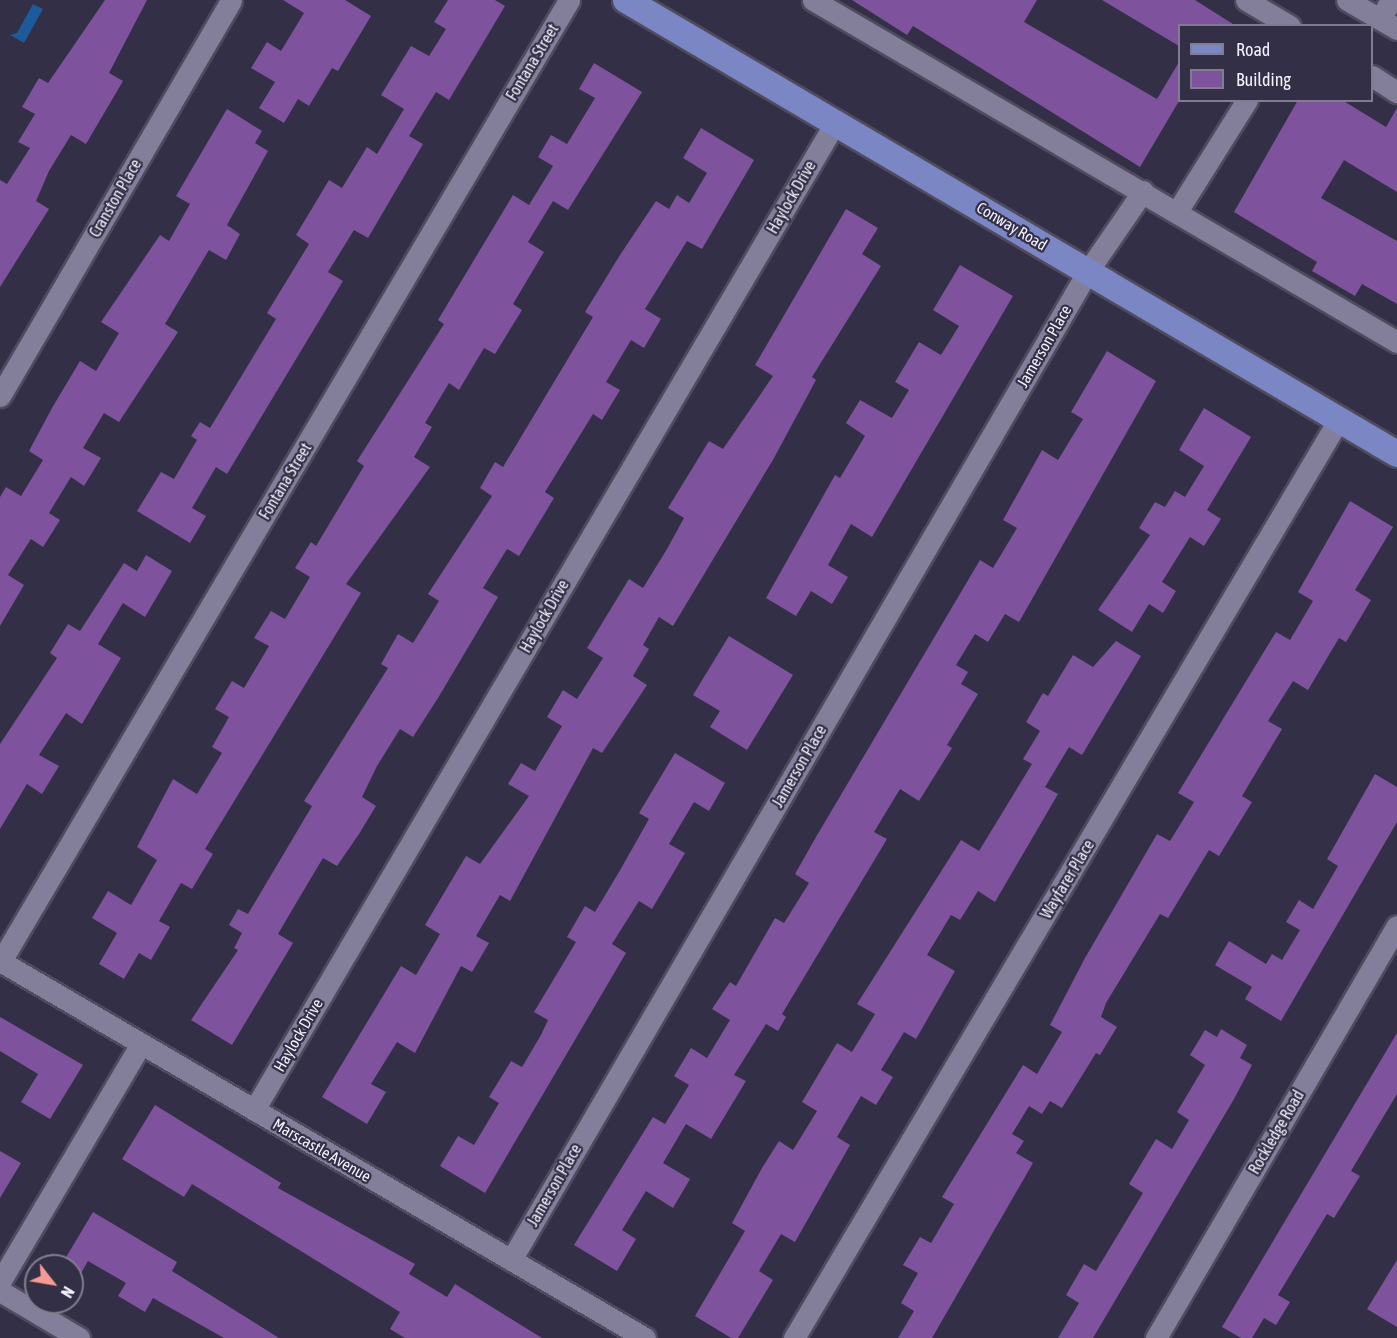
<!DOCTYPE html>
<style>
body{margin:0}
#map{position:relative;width:1397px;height:1338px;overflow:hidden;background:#332f46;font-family:"Asap Condensed",sans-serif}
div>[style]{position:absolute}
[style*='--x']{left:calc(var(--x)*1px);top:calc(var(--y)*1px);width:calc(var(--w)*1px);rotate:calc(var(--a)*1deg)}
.water>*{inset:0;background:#1c5a9a}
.building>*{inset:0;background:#7e529c}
.roads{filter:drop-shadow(2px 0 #4f4b5e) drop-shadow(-2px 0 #4f4b5e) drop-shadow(0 2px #4f4b5e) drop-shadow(0 -2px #4f4b5e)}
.minor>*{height:21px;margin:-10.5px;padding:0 10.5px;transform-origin:10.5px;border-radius:10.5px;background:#837f9a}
.major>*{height:26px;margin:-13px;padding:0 13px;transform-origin:13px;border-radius:13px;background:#7b86c5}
span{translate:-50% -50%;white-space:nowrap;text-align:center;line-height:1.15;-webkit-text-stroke:4.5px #332f46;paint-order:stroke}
.street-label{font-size:16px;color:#f2f1fd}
.legend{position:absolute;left:1178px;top:24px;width:195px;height:78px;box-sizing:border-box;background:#332f46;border:2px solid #7f7d8f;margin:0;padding:8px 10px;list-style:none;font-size:18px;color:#f2f1fd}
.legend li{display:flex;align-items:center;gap:12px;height:30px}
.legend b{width:30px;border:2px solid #7f7d8f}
.north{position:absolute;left:24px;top:1254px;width:60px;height:60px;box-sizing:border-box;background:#332f46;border:2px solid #7f7d8f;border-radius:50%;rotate:121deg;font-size:16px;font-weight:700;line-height:24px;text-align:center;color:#f2f1fd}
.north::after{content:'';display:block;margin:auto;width:21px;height:27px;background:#f59c92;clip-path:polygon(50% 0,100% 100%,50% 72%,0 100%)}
</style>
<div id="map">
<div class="water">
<i style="clip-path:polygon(33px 4px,43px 9px,24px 43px,10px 35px,17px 33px)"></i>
</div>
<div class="building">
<i style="clip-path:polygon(105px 0,147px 0,109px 73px,123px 81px,86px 144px,71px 135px,49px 171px,36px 201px,49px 209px,0 287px,0 180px,7px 184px,30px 148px,18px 142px,35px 114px,22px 107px,39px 78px,48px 83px)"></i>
<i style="clip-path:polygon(283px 0,345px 0,371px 16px,338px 71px,332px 68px,309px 106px,298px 99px,284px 123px,259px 108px,275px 82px,251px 68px,267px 42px,281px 51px,304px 13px)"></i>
<i style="clip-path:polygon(448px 0,495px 0,505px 6px,449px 100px,436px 92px,409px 136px,423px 144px,368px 238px,354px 230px,328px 272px,343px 281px,227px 474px,216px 467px,192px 508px,206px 516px,190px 543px,137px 511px,161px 472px,174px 479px,197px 440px,191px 436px,200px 422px,210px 428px,276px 319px,267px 313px,309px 244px,296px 235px,329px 180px,342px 188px,367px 147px,377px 154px,404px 109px,381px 95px,411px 46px,429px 56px,446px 29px,434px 22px)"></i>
<i style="clip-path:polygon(852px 0,1037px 0,1024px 22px,1157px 99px,1179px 62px,1179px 101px,1140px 167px,913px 26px,907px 35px)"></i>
<i style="clip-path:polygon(1102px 0,1195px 0,1236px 26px,1179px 26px,1179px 46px)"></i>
<i style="clip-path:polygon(594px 63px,642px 92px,568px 210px,553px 201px,528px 242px,544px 252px,513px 304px,522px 310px,495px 354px,484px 348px,459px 390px,449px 383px,425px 423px,432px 427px,414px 457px,430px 467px,346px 584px,361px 593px,205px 849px,213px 854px,192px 889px,181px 883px,159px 921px,170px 927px,151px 960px,139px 953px,124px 979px,99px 964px,117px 933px,92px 918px,108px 891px,131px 905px,157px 860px,137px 847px,173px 779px,197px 794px,222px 753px,212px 747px,229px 717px,215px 709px,232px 681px,244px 688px,269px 646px,254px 638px,271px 611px,285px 619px,310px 577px,295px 568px,311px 542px,316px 546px,364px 466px,357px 461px,444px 324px,438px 320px,513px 195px,529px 205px,553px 166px,538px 157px,551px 135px,567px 144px,595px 98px,579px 89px)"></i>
<i style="clip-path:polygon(1298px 100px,1342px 100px,1386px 127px,1397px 108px,1397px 192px,1344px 160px,1321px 198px,1397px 241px,1397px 304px,1362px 284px,1355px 296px,1312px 271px,1317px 262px,1234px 212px)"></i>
<i style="clip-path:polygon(227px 109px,262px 131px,255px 143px,268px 151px,227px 225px,240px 234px,226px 260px,209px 250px,165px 324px,178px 332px,119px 422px,104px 413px,83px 448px,101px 458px,84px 486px,71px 477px,49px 513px,60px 520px,43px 547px,31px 539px,8px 575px,24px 585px,0 626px,0 497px,6px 487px,21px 496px,43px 460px,29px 451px,52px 408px,80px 361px,96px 371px,119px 333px,101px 322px,160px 235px,169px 241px,190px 204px,176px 196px)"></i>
<i style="clip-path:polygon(701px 128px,754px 160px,702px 249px,687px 241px,645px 309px,661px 319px,644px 348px,631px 340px,606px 382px,620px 390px,602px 420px,593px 414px,545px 492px,554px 498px,519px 556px,507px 549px,483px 588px,498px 597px,438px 698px,413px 737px,400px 729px,377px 766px,362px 797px,376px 806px,359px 834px,337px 866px,323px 858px,295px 905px,278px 934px,293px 943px,232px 1045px,191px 1020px,238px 950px,234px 948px,242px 933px,229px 925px,238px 909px,248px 914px,312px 806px,304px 801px,388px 668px,381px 664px,398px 634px,413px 643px,439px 601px,428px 594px,492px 496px,480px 488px,495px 462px,503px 467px,593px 317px,585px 312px,620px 255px,656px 201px,669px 209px,677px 195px,689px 203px,707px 173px,683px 158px)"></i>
<i style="clip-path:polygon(846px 209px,878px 228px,862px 254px,881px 266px,812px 377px,816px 380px,774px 458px,673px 626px,659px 617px,643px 645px,649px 649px,633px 676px,647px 685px,602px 753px,593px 748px,510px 901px,500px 895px,476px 936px,489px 943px,472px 972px,461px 966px,415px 1053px,397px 1042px,371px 1084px,386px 1092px,367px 1124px,322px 1097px,401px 966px,416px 975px,440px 934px,425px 925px,466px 856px,480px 864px,529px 796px,508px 784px,521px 763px,535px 771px,562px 726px,547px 717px,563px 690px,577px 699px,603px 658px,587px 648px,629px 579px,643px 588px,667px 549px,684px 518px,668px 508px,709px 441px,723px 449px,773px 376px,755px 365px)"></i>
<i style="clip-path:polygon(960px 265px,1013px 296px,872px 537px,851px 524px,828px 565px,848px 577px,832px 604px,811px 591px,796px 616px,766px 598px,835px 475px,840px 478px,865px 436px,846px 423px,860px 400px,892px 418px,909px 390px,895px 382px,919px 342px,941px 355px,959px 326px,933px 310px)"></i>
<i style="clip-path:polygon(1107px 351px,1156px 381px,1019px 622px,1005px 614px,988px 642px,975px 634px,956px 665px,968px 672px,961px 684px,978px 694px,947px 745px,952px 748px,919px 801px,900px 789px,874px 832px,887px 839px,782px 1014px,786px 1017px,778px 1031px,766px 1024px,734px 1075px,746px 1081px,711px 1139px,686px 1124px,663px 1163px,690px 1179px,673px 1208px,646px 1191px,622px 1230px,636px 1239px,617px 1271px,574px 1245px,653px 1117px,665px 1124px,689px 1085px,674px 1076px,691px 1048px,707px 1058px,730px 1020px,712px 1009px,730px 982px,736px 986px,775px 918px,784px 923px,809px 883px,795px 874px,816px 837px,980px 560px,993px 568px,1017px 528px,1003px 520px,1042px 450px,1058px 460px,1083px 419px,1071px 412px)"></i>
<i style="clip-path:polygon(1204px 408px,1251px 437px,1207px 510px,1221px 519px,1204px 546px,1190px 537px,1162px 582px,1176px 591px,1163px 613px,1149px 604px,1132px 632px,1098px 610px,1150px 535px,1139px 528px,1155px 502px,1165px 507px,1175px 491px,1185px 497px,1204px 466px,1179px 450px)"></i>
<i style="clip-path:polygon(1350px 501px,1393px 527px,1355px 590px,1371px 600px,1346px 642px,1339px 638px,1308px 690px,1293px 681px,1268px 721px,1282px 729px,1242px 796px,1252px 802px,1219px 856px,1209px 850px,1168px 918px,1160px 914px,1106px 1003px,1101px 1017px,1117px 1027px,1100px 1055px,1096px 1053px,1062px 1108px,1050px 1101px,1042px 1114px,1029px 1106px,1012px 1134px,1024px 1141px,1016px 1153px,1033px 1163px,932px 1338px,898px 1338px,914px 1311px,901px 1303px,918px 1273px,903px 1265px,920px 1237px,931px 1243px,954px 1204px,942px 1197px,1023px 1065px,1037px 1074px,1062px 1032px,1050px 1025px,1085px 958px,1157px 834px,1170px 841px,1194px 802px,1178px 793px,1276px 632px,1290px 640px,1313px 601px,1298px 592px)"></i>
<i style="clip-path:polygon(146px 555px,172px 571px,145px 617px,123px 603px,98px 644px,121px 658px,82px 724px,66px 713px,39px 755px,59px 766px,42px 794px,27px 784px,0 829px,0 744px,57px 658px,50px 653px,68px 624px,80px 631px,124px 563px,137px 571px)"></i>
<i style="clip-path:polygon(729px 636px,793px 675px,747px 750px,710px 727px,720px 711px,693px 695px)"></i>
<i style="clip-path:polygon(1116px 641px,1141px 656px,1082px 755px,1069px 747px,1045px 787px,1058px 794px,995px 902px,978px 891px,960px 920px,951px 915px,927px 955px,955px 971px,916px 1039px,904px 1032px,881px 1070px,893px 1077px,876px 1105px,861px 1096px,837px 1137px,850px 1145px,795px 1242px,781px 1234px,759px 1271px,773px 1280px,738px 1338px,731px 1338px,695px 1316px,745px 1231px,732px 1223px,762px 1168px,779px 1141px,793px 1150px,817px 1111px,802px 1102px,837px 1043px,852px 1052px,875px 1014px,857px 1004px,961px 840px,979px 851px,1032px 764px,1023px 759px,1040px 731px,1026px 722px,1043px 693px,1048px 696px,1073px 655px,1093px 667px)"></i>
<i style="clip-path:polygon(675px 753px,725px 783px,709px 811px,694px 802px,669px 844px,685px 853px,652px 909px,639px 901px,612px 944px,626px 953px,485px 1193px,440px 1166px,458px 1136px,474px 1145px,499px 1103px,489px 1097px,511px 1061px,522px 1067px,541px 1035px,548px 1020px,534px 1012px,576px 942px,567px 937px,585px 906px,595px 912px,619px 872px,649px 819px,639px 813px)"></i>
<i style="clip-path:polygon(1375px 774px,1397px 787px,1397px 822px,1281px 1021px,1245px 999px,1252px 987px,1215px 965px,1229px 941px,1266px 964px,1272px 954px,1282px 960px,1300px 930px,1286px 922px,1299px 900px,1313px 909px,1338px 866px,1327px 859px)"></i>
<i style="clip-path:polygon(0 1017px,83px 1065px,50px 1119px,21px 1102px,38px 1074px,0 1051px)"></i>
<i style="clip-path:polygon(1221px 1029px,1247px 1045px,1240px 1058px,1252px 1065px,1234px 1099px,1093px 1338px,1058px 1338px,1079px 1303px,1066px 1295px,1084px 1264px,1096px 1271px,1143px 1193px,1129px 1184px,1156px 1139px,1172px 1149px,1189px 1120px,1177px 1112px,1205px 1065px,1190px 1055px,1205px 1030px,1217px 1037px)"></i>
<i style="clip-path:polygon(1397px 1033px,1397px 1094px,1351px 1171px,1360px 1176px,1334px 1218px,1327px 1214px,1278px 1295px,1290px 1302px,1276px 1325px,1264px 1318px,1252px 1338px,1241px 1338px,1222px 1327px)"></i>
<i style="clip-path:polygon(155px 1105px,281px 1183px,278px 1188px,415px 1264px,409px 1274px,447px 1297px,455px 1284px,542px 1338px,405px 1338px,390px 1329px,400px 1312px,192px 1184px,184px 1197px,122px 1159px)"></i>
<i style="clip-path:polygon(0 1151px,21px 1163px,0 1198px)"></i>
<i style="clip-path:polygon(93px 1212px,177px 1262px,172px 1271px,279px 1338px,224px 1338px,153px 1298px,145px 1312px,118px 1296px,126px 1283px,88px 1261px,80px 1275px,62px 1264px)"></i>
<i style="clip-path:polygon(1397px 1260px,1397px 1327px,1367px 1309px)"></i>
</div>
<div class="roads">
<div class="minor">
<i style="--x:813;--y:0;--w:677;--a:30.35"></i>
<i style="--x:1246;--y:0;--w:51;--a:30.6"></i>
<i style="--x:1347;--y:0;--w:58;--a:30.1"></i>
<i style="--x:1380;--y:19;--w:22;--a:-60"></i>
<i style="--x:1372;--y:76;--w:30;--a:33"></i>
<i style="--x:1178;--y:210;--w:130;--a:-57.9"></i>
<i style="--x:0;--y:396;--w:458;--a:-59.7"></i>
<i style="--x:0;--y:961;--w:747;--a:30.31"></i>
<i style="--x:1;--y:961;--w:1116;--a:-59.41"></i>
<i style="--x:254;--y:1110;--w:1145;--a:-59.52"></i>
<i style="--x:511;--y:1260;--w:1145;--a:-59.74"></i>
<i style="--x:1088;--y:271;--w:97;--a:-55.5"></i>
<i style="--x:0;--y:1282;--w:277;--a:-59.4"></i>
<i style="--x:0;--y:1291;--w:92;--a:30.7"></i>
<i style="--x:794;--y:1338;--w:1068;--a:-59.33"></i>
<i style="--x:1156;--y:1338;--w:477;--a:-59.7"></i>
</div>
<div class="major">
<i style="--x:626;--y:0;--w:895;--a:30.49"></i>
</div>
</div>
<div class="street-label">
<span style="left:532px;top:62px;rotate:-59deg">Fontana Street</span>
<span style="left:791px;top:197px;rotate:-60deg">Haylock Drive</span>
<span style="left:115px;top:198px;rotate:-60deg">Cranston Place</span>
<span style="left:1012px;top:226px;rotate:31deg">Conway Road</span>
<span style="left:1044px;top:346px;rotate:-60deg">Jamerson Place</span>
<span style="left:285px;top:481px;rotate:-59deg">Fontana Street</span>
<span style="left:544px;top:616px;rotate:-60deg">Haylock Drive</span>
<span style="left:799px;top:766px;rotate:-60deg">Jamerson Place</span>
<span style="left:1067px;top:879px;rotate:-59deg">Wayfarer Place</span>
<span style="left:298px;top:1035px;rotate:-60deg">Haylock Drive</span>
<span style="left:1276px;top:1132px;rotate:-60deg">Rockledge Road</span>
<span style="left:322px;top:1150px;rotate:30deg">Marscastle Avenue</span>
<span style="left:554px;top:1185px;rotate:-60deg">Jamerson Place</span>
</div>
<ul class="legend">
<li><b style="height:8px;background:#7b86c5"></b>Road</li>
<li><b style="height:16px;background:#7e529c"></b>Building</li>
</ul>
<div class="north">N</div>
</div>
